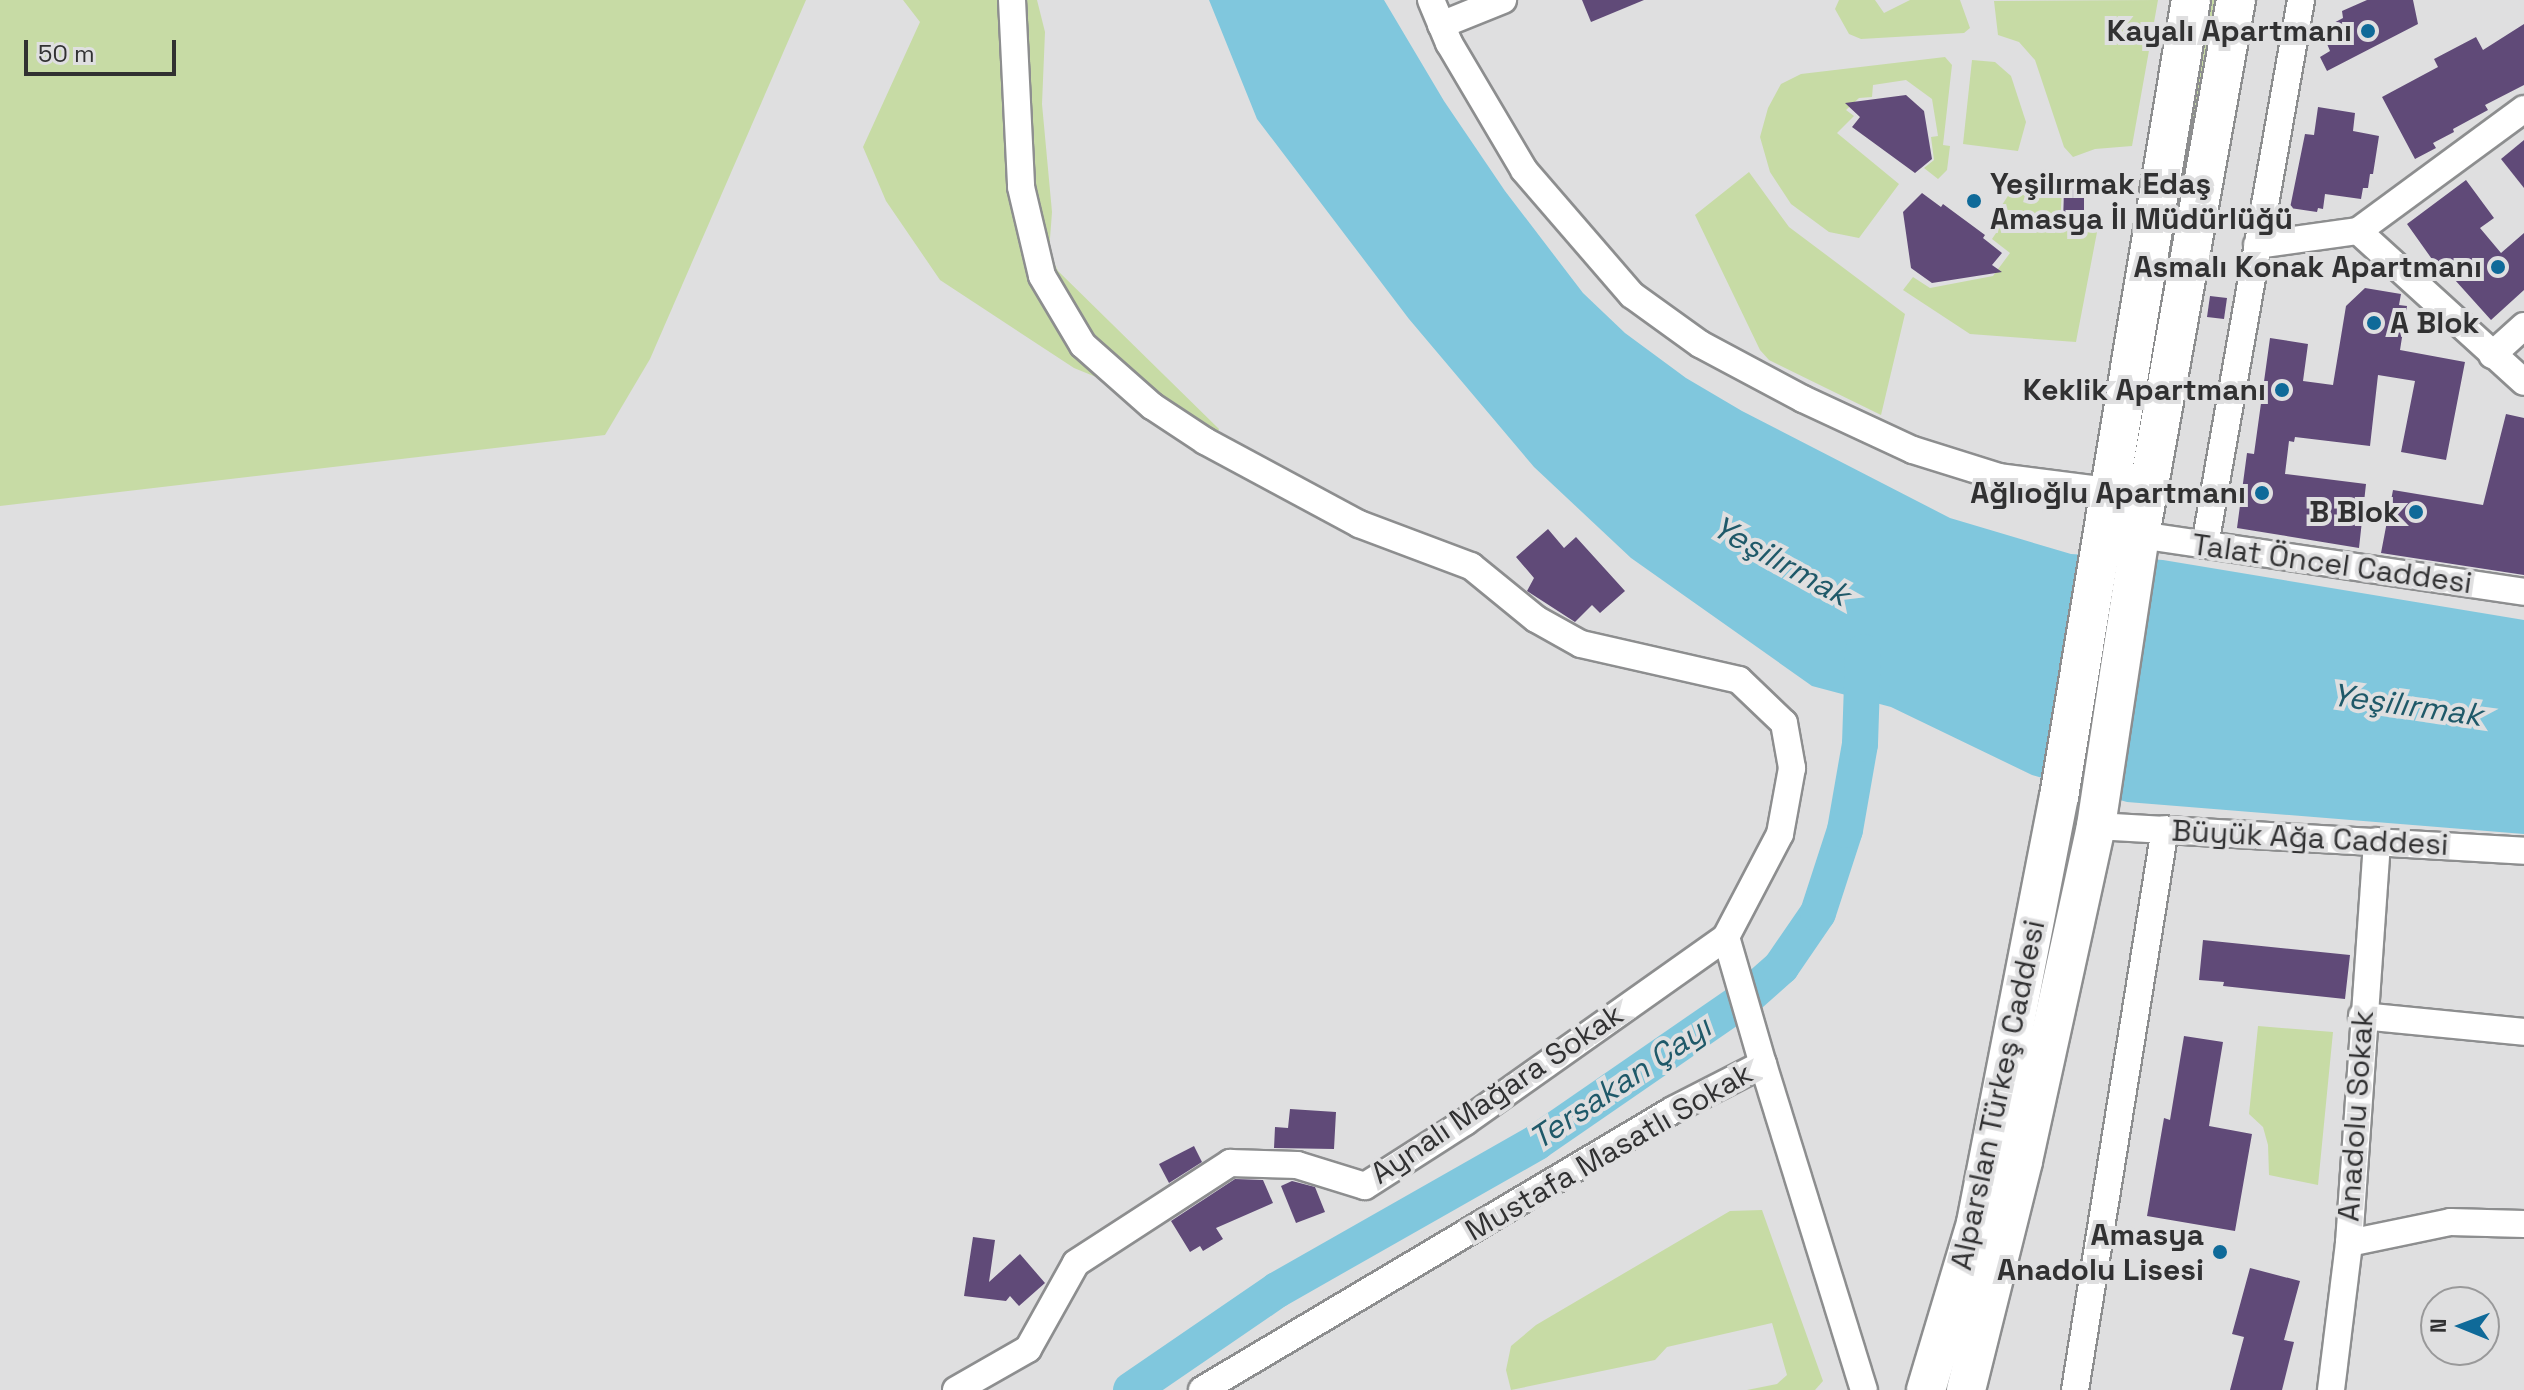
<!DOCTYPE html>
<meta charset="utf-8">
<style>
body{margin:0}
#map{position:relative;width:2524px;height:1390px;overflow:hidden;background:#dfdfe0;font-family:"Space Grotesk",sans-serif}
div>[style]{position:absolute}
[style*='--x']{left:calc(var(--x)*1px);top:calc(var(--y)*1px);width:calc(var(--w)*1px);rotate:calc(var(--a)*1deg)}
.green>*{inset:0;background:#c7dba5}
.water>*{inset:0;background:#80c7dd}
.river>*{height:36px;margin:-18px;padding:0 18px;transform-origin:18px;border-radius:18px;background:#80c7dd}
.building>*{inset:0;background:#604a78}
.roads{filter:drop-shadow(2px 0 #8d8e8f) drop-shadow(-2px 0 #8d8e8f) drop-shadow(0 2px #8d8e8f) drop-shadow(0 -2px #8d8e8f)}
.minor>*{height:26px;margin:-13px;padding:0 13px;transform-origin:13px;border-radius:13px;background:#fff}
.highway>*{height:38px;margin:-19px;padding:0 19px;transform-origin:19px;border-radius:19px;background:#fff}
.dots>*{width:22px;height:22px;translate:-50% -50%;box-sizing:border-box;border:4px solid #dfdfe0;border-radius:50%}
span{translate:-50% -50%;white-space:nowrap;text-align:center;line-height:1.15;-webkit-text-stroke:8px #dfdfe0;paint-order:stroke}
.poi-label{font-size:30px;color:#313132;font-weight:700}
.right{translate:-100% -50%;text-align:right}
.left{translate:0 -50%;text-align:left}
.street-label{font-size:30px;color:#313132}
.water-label{font-size:32px;color:#1f5969;font-style:italic}
.north{position:absolute;left:2420px;top:1286px;width:80px;height:80px;box-sizing:border-box;background:#dfdfe0;border:2px solid #99999a;border-radius:50%;rotate:271deg;font-size:22px;font-weight:700;line-height:32px;text-align:center;color:#313132}
.north::after{content:'';display:block;margin:auto;width:28px;height:36px;background:#0f6a99;clip-path:polygon(50% 0,100% 100%,50% 72%,0 100%)}
.scale{position:absolute;left:24px;top:40px;width:152px;height:36px;box-sizing:border-box;border:4px solid #313132;border-top:0;padding-left:10px;font-size:24px;line-height:28px;white-space:nowrap;color:#313132;-webkit-text-stroke:6px #dfdfe0;paint-order:stroke}
</style>
<div id="map">
<div class="green">
<i style="clip-path:polygon(0 0,806px 0,650px 359px,605px 435px,0 506px)"></i>
<i style="clip-path:polygon(903px 0,1037px 0,1045px 32px,1042px 104px,1052px 212px,1049px 252px,1058px 271px,1219px 429px,1209px 454px,1147px 417px,1096px 377px,1074px 368px,940px 280px,886px 201px,863px 147px,920px 22px)"></i>
<i style="clip-path:polygon(1839px 0,1875px 0,1884px 13px,1910px 0,1960px 0,1970px 28px,1964px 33px,1861px 39px,1849px 34px,1835px 9px)"></i>
<i style="clip-path:polygon(2158px 0,2132px 146px,2095px 149px,2073px 157px,2064px 147px,2035px 60px,2019px 42px,1998px 35px,1994px 1px)"></i>
<i style="clip-path:polygon(2206px 0,2220px 0,2131px 519px,2115px 516px)"></i>
<i style="clip-path:polygon(1945px 57px,1952px 65px,1943px 145px,1950px 146px,1947px 170px,1938px 179px,1924px 168px,1934px 160px,1931px 137px,1938px 136px,1932px 99px,1906px 80px,1873px 85px,1872px 97px,1859px 98px,1846px 110px,1854px 116px,1837px 133px,1899px 184px,1859px 238px,1829px 232px,1791px 204px,1770px 172px,1760px 137px,1768px 108px,1781px 84px,1801px 74px)"></i>
<i style="clip-path:polygon(1972px 60px,1995px 62px,2011px 76px,2026px 122px,2018px 151px,1963px 144px)"></i>
<i style="clip-path:polygon(1749px 172px,1789px 227px,1905px 314px,1881px 415px,1769px 360px,1760px 350px,1695px 215px)"></i>
<i style="clip-path:polygon(2015px 185px,2062px 189px,2060px 226px,2098px 227px,2076px 342px,1970px 334px,1903px 290px,1913px 277px,1930px 288px,1993px 276px,2010px 253px,1992px 239px,1998px 230px,1989px 225px)"></i>
<i style="clip-path:polygon(2258px 1026px,2333px 1032px,2318px 1185px,2269px 1175px,2268px 1145px,2263px 1127px,2249px 1114px)"></i>
<i style="clip-path:polygon(1762px 1210px,1823px 1381px,1815px 1390px,1747px 1390px,1777px 1384px,1787px 1375px,1772px 1323px,1667px 1347px,1655px 1360px,1511px 1390px,1506px 1370px,1511px 1346px,1536px 1325px,1730px 1211px)"></i>
</div>
<div class="water">
<i style="clip-path:polygon(1209px 0,1384px 0,1444px 101px,1505px 191px,1583px 293px,1625px 333px,1686px 378px,1742px 411px,1950px 518px,2071px 554px,2163px 560px,2524px 620px,2524px 834px,2127px 802px,2032px 775px,1891px 707px,1812px 686px,1631px 558px,1534px 467px,1409px 319px,1257px 119px)"></i>
</div>
<div class="river">
<i style="--x:1131;--y:1390;--w:177;--a:-34.4"></i>
<i style="--x:1277;--y:1290;--w:299;--a:-29.6"></i>
<i style="--x:1537;--y:1142;--w:254;--a:-34.6"></i>
<i style="--x:1746;--y:998;--w:47;--a:-41.5"></i>
<i style="--x:1781;--y:967;--w:65;--a:-55.6"></i>
<i style="--x:1818;--y:913;--w:87;--a:-72"></i>
<i style="--x:1845;--y:830;--w:87;--a:-80.1"></i>
<i style="--x:1860;--y:744;--w:92;--a:-88.1"></i>
</div>
<div class="building">
<i style="clip-path:polygon(1582px 0,1644px 0,1591px 22px)"></i>
<i style="clip-path:polygon(2367px 0,2413px 0,2418px 24px,2327px 71px,2320px 57px,2330px 51px,2325px 39px,2332px 35px,2328px 26px,2343px 18px,2342px 11px)"></i>
<i style="clip-path:polygon(2524px 24px,2524px 85px,2485px 105px,2488px 110px,2453px 129px,2454px 132px,2433px 143px,2436px 148px,2415px 159px,2382px 97px,2438px 67px,2434px 59px,2476px 37px,2483px 50px)"></i>
<i style="clip-path:polygon(1906px 95px,1924px 111px,1932px 159px,1915px 173px,1852px 127px,1860px 117px,1845px 103px)"></i>
<i style="clip-path:polygon(2318px 107px,2355px 113px,2353px 131px,2379px 136px,2373px 174px,2370px 174px,2368px 188px,2363px 188px,2361px 199px,2325px 194px,2323px 209px,2318px 208px,2317px 212px,2290px 208px,2305px 134px,2314px 135px)"></i>
<i style="clip-path:polygon(2524px 140px,2524px 188px,2501px 159px)"></i>
<i style="clip-path:polygon(2466px 180px,2494px 218px,2480px 228px,2501px 253px,2524px 233px,2524px 290px,2491px 320px,2437px 260px,2434px 262px,2407px 224px)"></i>
<i style="clip-path:polygon(2064px 189px,2084px 190px,2084px 225px,2063px 224px)"></i>
<i style="clip-path:polygon(1922px 193px,1941px 207px,1943px 204px,1985px 235px,1983px 238px,2002px 253px,1992px 265px,2002px 272px,1932px 283px,1911px 268px,1903px 212px)"></i>
<i style="clip-path:polygon(2365px 288px,2401px 294px,2399px 305px,2407px 306px,2400px 350px,2465px 362px,2446px 460px,2401px 452px,2415px 381px,2378px 375px,2370px 446px,2295px 437px,2294px 442px,2289px 441px,2285px 474px,2366px 484px,2359px 548px,2237px 528px,2247px 453px,2254px 454px,2270px 338px,2308px 344px,2303px 381px,2333px 385px,2346px 306px)"></i>
<i style="clip-path:polygon(2210px 296px,2227px 298px,2224px 319px,2207px 317px)"></i>
<i style="clip-path:polygon(2506px 414px,2524px 418px,2524px 575px,2381px 553px,2393px 490px,2483px 505px)"></i>
<i style="clip-path:polygon(1548px 529px,1564px 548px,1576px 537px,1625px 591px,1600px 613px,1592px 605px,1575px 622px,1527px 591px,1534px 578px,1516px 557px)"></i>
<i style="clip-path:polygon(2203px 940px,2350px 955px,2345px 999px,2223px 986px,2224px 982px,2199px 980px)"></i>
<i style="clip-path:polygon(2184px 1036px,2223px 1042px,2209px 1126px,2252px 1134px,2235px 1231px,2147px 1216px,2164px 1118px,2170px 1120px)"></i>
<i style="clip-path:polygon(1290px 1109px,1336px 1112px,1334px 1149px,1274px 1148px,1275px 1127px,1288px 1128px)"></i>
<i style="clip-path:polygon(1194px 1146px,1202px 1162px,1169px 1183px,1159px 1164px)"></i>
<i style="clip-path:polygon(1235px 1179px,1263px 1180px,1273px 1203px,1216px 1228px,1223px 1239px,1203px 1251px,1200px 1246px,1190px 1252px,1171px 1221px)"></i>
<i style="clip-path:polygon(1292px 1181px,1315px 1187px,1325px 1212px,1296px 1223px,1281px 1186px)"></i>
<i style="clip-path:polygon(973px 1237px,995px 1240px,989px 1282px,1020px 1254px,1045px 1283px,1019px 1306px,1010px 1296px,1006px 1301px,964px 1296px)"></i>
<i style="clip-path:polygon(2250px 1268px,2300px 1281px,2284px 1340px,2294px 1342px,2282px 1390px,2230px 1390px,2244px 1337px,2232px 1334px)"></i>
</div>
<div class="roads">
<div class="minor">
<i style="--x:1012;--y:0;--w:187;--a:87.2"></i>
<i style="--x:1021;--y:187;--w:91;--a:76.7"></i>
<i style="--x:1042;--y:276;--w:80;--a:59.3"></i>
<i style="--x:1083;--y:345;--w:92;--a:41.5"></i>
<i style="--x:1152;--y:406;--w:64;--a:33.4"></i>
<i style="--x:1205;--y:441;--w:175;--a:28.3"></i>
<i style="--x:1359;--y:524;--w:120;--a:20.6"></i>
<i style="--x:1471;--y:566;--w:84;--a:39.2"></i>
<i style="--x:1536;--y:619;--w:51;--a:29.1"></i>
<i style="--x:1581;--y:644;--w:162;--a:12.8"></i>
<i style="--x:1739;--y:680;--w:62;--a:43.7"></i>
<i style="--x:1784;--y:723;--w:46;--a:79.9"></i>
<i style="--x:1792;--y:768;--w:67;--a:100.3"></i>
<i style="--x:1780;--y:834;--w:116;--a:117.7"></i>
<i style="--x:1726;--y:937;--w:132;--a:73.8"></i>
<i style="--x:1431;--y:0;--w:47;--a:67.3"></i>
<i style="--x:1449;--y:43;--w:147;--a:59.4"></i>
<i style="--x:1524;--y:170;--w:165;--a:49.2"></i>
<i style="--x:1632;--y:295;--w:84;--a:35.8"></i>
<i style="--x:1700;--y:344;--w:117;--a:28.1"></i>
<i style="--x:1803;--y:399;--w:121;--a:24.9"></i>
<i style="--x:1913;--y:450;--w:90;--a:17.4"></i>
<i style="--x:1999;--y:477;--w:110;--a:7.3"></i>
<i style="--x:1441;--y:25;--w:67;--a:-22"></i>
<i style="--x:2358;--y:231;--w:224;--a:42.3"></i>
<i style="--x:2257;--y:245;--w:102;--a:-7.9"></i>
<i style="--x:2358;--y:231;--w:206;--a:-36.3"></i>
<i style="--x:2492;--y:355;--w:43;--a:-42.2"></i>
<i style="--x:2140;--y:535;--w:388;--a:8.4"></i>
<i style="--x:2205;--y:545;--w:553;--a:-80.01"></i>
<i style="--x:2096;--y:826;--w:429;--a:3.3"></i>
<i style="--x:2362;--y:1016;--w:163;--a:5.6"></i>
<i style="--x:2349;--y:1243;--w:103;--a:-11.7"></i>
<i style="--x:2450;--y:1222;--w:74;--a:1.5"></i>
<i style="--x:956;--y:1390;--w:83;--a:-29.7"></i>
<i style="--x:1028;--y:1349;--w:98;--a:-60.8"></i>
<i style="--x:1076;--y:1263;--w:184;--a:-33"></i>
<i style="--x:1230;--y:1163;--w:67;--a:1.7"></i>
<i style="--x:1297;--y:1165;--w:71;--a:17.2"></i>
<i style="--x:1365;--y:1186;--w:119;--a:-32.6"></i>
<i style="--x:1465;--y:1122;--w:320;--a:-35.3"></i>
<i style="--x:1202;--y:1390;--w:548;--a:-30.73"></i>
<i style="--x:1673;--y:1110;--w:101;--a:-27.1"></i>
<i style="--x:1763;--y:1064;--w:341;--a:72.8"></i>
<i style="--x:2075;--y:1390;--w:568;--a:-80.89"></i>
<i style="--x:2331;--y:1390;--w:148;--a:-83"></i>
<i style="--x:2349;--y:1243;--w:403;--a:-86"></i>
</div>
<div class="highway">
<i style="--x:1926;--y:1390;--w:174;--a:-73.3"></i>
<i style="--x:1976;--y:1223;--w:434;--a:-79"></i>
<i style="--x:2059;--y:797;--w:808;--a:-80.6"></i>
<i style="--x:1966;--y:1390;--w:236;--a:-76"></i>
<i style="--x:2023;--y:1161;--w:343;--a:-77.7"></i>
<i style="--x:2096;--y:826;--w:294;--a:-81.4"></i>
<i style="--x:2140;--y:535;--w:544;--a:-79.83"></i>
</div>
</div>
<div class="dots">
<i style="left:2368px;top:31px;background:#0f6a99"></i>
<i style="left:1974px;top:201px;background:#0f6a99"></i>
<i style="left:2498px;top:267px;background:#0f6a99"></i>
<i style="left:2374px;top:323px;background:#0f6a99"></i>
<i style="left:2282px;top:390px;background:#0f6a99"></i>
<i style="left:2262px;top:493px;background:#0f6a99"></i>
<i style="left:2416px;top:512px;background:#0f6a99"></i>
<i style="left:2220px;top:1252px;background:#0f6a99"></i>
</div>
<div class="poi-label">
<span class="right" style="left:2352px;top:31px">Kayalı Apartmanı</span>
<span class="left" style="left:1990px;top:201px">Yeşilırmak Edaş<br>Amasya İl Müdürlüğü</span>
<span class="right" style="left:2482px;top:267px">Asmalı Konak Apartmanı</span>
<span class="left" style="left:2390px;top:323px">A Blok</span>
<span class="right" style="left:2266px;top:390px">Keklik Apartmanı</span>
<span class="right" style="left:2246px;top:493px">Ağlıoğlu Apartmanı</span>
<span class="right" style="left:2400px;top:512px">B Blok</span>
<span class="right" style="left:2204px;top:1252px">Amasya<br>Anadolu Lisesi</span>
</div>
<div class="street-label">
<span style="left:2332px;top:564px;rotate:8deg">Talat Öncel Caddesi</span>
<span style="left:2310px;top:838px;rotate:3deg">Büyük Ağa Caddesi</span>
<span style="left:1497px;top:1094px;rotate:-34deg">Aynalı Mağara Sokak</span>
<span style="left:1998px;top:1095px;rotate:-78deg">Alparslan Türkeş Caddesi</span>
<span style="left:2356px;top:1116px;rotate:-86deg">Anadolu Sokak</span>
<span style="left:1609px;top:1152px;rotate:-30deg">Mustafa Masatlı Sokak</span>
</div>
<div class="water-label">
<span style="left:1781px;top:561px;rotate:29deg">Yeşilırmak</span>
<span style="left:2407px;top:705px;rotate:8deg">Yeşilırmak</span>
<span style="left:1620px;top:1083px;rotate:-34deg">Tersakan Çayı</span>
</div>
<div class="north">N</div>
<div class="scale">50 m</div>
</div>
